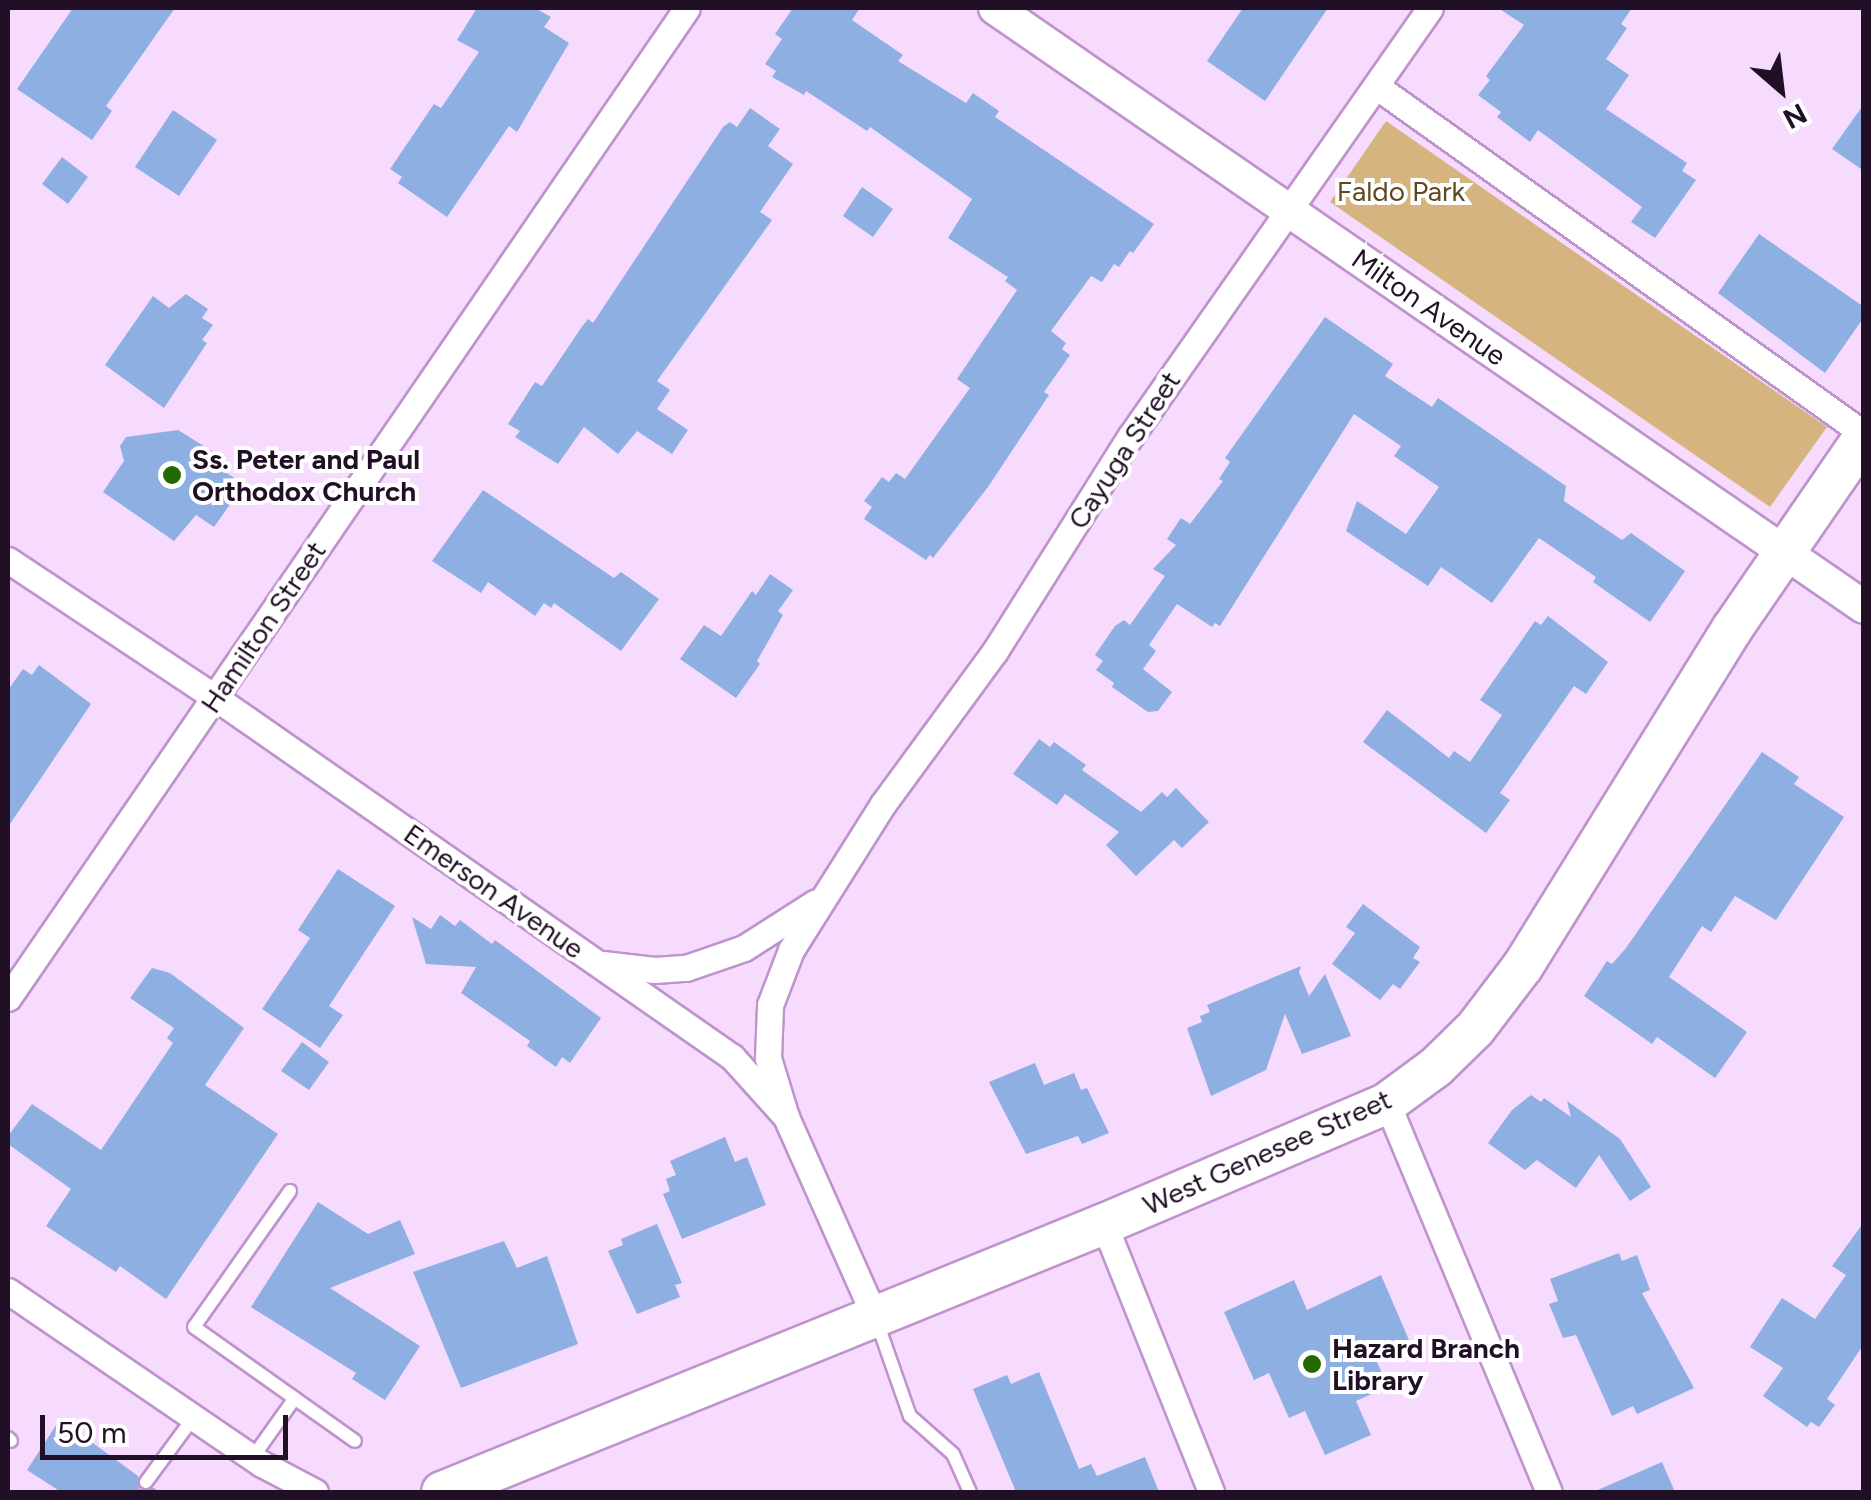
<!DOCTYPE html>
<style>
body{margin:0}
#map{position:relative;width:1871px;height:1500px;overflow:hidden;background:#f7dbff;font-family:Figtree,sans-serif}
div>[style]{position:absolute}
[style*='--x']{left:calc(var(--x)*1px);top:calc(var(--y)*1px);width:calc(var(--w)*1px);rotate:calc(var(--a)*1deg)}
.green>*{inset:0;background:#d5b480}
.building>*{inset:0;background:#8eafe2}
.roads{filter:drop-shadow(2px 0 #bf93cc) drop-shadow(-2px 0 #bf93cc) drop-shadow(0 2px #bf93cc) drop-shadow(0 -2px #bf93cc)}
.service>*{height:12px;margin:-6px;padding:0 6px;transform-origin:6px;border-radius:6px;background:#fff}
.minor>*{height:25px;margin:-12.5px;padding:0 12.5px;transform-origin:12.5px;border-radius:12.5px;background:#fff}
.tertiary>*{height:32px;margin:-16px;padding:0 16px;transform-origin:16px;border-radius:16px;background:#fff}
.primary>*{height:40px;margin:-20px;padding:0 20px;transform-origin:20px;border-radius:20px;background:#fff}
.dots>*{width:28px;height:28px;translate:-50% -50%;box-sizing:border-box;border:5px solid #fff;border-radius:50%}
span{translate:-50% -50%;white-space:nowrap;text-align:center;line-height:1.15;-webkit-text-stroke:8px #fff;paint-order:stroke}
.park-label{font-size:28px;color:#60481e}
.street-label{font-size:28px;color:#200f25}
.poi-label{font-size:28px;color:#200f25;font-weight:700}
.left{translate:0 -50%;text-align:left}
.frame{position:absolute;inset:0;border:10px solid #200f25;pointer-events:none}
.north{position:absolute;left:1731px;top:40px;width:100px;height:100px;-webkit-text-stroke:8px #fff;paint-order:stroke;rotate:152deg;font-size:28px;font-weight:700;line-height:40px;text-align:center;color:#200f25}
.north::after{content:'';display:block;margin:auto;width:35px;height:45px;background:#200f25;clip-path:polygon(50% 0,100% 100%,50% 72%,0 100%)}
.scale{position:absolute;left:40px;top:1415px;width:248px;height:45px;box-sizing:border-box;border:5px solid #200f25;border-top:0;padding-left:12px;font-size:30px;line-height:35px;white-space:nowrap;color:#200f25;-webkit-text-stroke:8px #fff;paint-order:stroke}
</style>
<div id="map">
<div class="green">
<i style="clip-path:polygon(1386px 121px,1827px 427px,1770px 507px,1330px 202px)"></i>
</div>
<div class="building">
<i style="clip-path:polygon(73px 8px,175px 8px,106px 106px,112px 111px,92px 140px,17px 89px)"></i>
<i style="clip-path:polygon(477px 8px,535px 8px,551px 17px,544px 27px,569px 43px,517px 132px,509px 126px,447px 217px,398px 183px,402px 177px,390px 169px,434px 104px,441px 108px,479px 52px,457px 40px)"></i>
<i style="clip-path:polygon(793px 8px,860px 8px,852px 20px,903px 55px,898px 61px,966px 103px,973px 93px,999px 111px,995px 117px,1154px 224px,1133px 253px,1130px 251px,1119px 267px,1114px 264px,1102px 282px,1091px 276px,1051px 331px,1066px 343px,1062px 349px,1070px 355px,1044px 392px,1049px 395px,988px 487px,933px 558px,930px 555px,926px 560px,864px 519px,872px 507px,864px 501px,882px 477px,889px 482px,896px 473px,905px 479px,970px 388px,957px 379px,1017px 290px,1005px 281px,1008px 277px,948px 238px,972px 199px,870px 127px,867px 131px,806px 91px,804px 95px,772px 77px,776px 71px,765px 64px,782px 39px,775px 34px)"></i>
<i style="clip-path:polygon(1243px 8px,1328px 8px,1265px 101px,1207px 61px)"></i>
<i style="clip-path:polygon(1498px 8px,1632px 8px,1621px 24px,1627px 28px,1606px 59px,1629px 75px,1606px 109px,1687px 163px,1682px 171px,1696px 180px,1655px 238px,1631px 222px,1642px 207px,1538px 130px,1530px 142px,1497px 117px,1501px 112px,1478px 95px,1490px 80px,1486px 76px,1524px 25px)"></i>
<i style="clip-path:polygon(1864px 104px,1864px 171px,1832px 149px)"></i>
<i style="clip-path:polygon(750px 108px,780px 129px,768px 146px,793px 164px,760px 212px,772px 220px,657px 381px,670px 390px,657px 409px,688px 430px,672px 454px,637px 431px,618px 454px,584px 427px,558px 464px,515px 437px,520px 431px,508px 424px,535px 382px,542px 386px,581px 328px,588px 319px,593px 323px,723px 127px,730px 122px,737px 127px)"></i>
<i style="clip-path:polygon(173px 110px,217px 140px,179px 196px,135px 167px)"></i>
<i style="clip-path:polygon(62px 157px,88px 177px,68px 204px,42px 184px)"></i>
<i style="clip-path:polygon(862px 187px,893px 209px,873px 237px,843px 216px)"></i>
<i style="clip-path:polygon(1759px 234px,1864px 307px,1864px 317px,1825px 373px,1718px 293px)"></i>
<i style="clip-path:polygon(186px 294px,208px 309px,202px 318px,213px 325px,202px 340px,207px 343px,164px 408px,105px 365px,153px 296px,169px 308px)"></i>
<i style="clip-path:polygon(1325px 317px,1393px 364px,1385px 376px,1432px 407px,1438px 398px,1566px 486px,1564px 501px,1622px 540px,1631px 533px,1685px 571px,1650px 622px,1593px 582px,1596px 577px,1539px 538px,1492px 603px,1441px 567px,1428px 586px,1346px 531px,1357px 501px,1406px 534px,1439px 487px,1394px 456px,1401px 446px,1354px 414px,1220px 626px,1215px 623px,1212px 627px,1177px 604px,1149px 645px,1156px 651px,1143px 669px,1172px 692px,1158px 711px,1148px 712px,1112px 687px,1114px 683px,1096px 670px,1103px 661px,1095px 655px,1115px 626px,1124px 620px,1130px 625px,1165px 576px,1153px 569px,1176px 545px,1167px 539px,1181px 518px,1190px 524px,1223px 481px,1219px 479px,1230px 462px,1225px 458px)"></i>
<i style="clip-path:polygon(178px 430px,228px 461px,222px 470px,236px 479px,226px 494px,234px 499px,214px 527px,196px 515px,174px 541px,103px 492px,124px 461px,120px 446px,126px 437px)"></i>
<i style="clip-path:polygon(483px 490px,614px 578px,621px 572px,659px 599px,621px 651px,554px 603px,551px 608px,544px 603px,535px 616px,488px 582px,481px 593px,432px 561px)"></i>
<i style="clip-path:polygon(770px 574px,793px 590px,778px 611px,783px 615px,757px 661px,760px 664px,736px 698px,680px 659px,704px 625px,721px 636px,752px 591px,756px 595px)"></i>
<i style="clip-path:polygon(1548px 616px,1608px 662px,1586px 694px,1574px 686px,1500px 793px,1510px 800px,1486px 833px,1363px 742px,1387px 710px,1449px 758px,1454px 751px,1470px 762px,1502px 715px,1480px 700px,1535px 621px,1541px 625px)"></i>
<i style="clip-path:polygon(39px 665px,91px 704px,8px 827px,8px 690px,23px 669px,32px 675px)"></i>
<i style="clip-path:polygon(1039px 739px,1050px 747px,1054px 742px,1086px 765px,1082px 770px,1141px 812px,1162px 792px,1167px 797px,1176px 788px,1209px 822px,1182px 848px,1174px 840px,1136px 876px,1106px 845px,1119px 832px,1065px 794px,1057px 805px,1013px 774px)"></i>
<i style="clip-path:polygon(1762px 752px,1799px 777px,1794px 784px,1844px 817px,1776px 920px,1735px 896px,1711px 932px,1702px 926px,1669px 977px,1747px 1032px,1715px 1078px,1657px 1037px,1652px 1044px,1584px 996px,1607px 961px,1612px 964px,1626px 948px)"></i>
<i style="clip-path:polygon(338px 869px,395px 906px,329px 1006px,343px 1015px,320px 1048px,262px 1009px,310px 938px,298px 930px)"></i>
<i style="clip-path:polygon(1363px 904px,1420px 947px,1413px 958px,1420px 962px,1400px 989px,1393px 984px,1380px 1000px,1332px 964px,1355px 933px,1346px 927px)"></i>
<i style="clip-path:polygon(440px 915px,455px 926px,460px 920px,492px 944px,495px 940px,601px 1018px,570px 1063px,562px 1057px,556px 1067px,527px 1046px,530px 1041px,461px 993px,476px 967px,426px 964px,412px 917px,431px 929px)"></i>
<i style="clip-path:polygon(1301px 966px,1299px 972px,1309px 996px,1325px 974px,1351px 1036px,1302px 1054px,1285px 1014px,1266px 1070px,1211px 1096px,1187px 1028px,1202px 1022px,1200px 1016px,1210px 1012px,1207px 1005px)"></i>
<i style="clip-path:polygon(152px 968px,170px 973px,244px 1028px,205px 1085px,278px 1134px,166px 1299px,120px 1266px,116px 1272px,46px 1226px,71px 1189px,8px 1144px,8px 1136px,32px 1104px,101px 1150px,173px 1043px,167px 1038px,174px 1028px,130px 998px)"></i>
<i style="clip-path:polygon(302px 1042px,329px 1062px,309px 1090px,281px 1071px)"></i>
<i style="clip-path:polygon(1035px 1063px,1044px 1085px,1074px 1073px,1081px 1090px,1087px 1088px,1109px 1133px,1082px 1144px,1078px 1136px,1026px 1154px,989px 1082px)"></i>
<i style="clip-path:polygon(1531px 1095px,1541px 1102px,1544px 1098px,1571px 1117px,1567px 1101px,1620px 1139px,1651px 1187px,1630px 1201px,1599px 1155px,1576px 1188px,1537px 1160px,1525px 1170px,1488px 1143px,1512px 1110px)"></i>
<i style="clip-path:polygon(725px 1137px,735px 1162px,747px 1157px,766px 1205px,682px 1239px,663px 1194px,670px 1191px,666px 1179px,676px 1175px,670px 1161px)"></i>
<i style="clip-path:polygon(318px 1202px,368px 1234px,400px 1220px,415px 1254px,330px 1288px,420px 1346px,385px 1400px,352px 1379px,356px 1373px,251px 1307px)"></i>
<i style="clip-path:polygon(1864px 1222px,1864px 1344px,1827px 1399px,1835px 1405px,1819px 1427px,1811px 1422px,1807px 1427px,1763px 1396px,1783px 1368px,1750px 1347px,1782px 1298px,1815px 1319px,1846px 1275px,1832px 1266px)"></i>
<i style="clip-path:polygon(657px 1224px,682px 1283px,675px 1285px,680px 1297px,637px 1314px,608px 1251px,623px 1245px,621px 1239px)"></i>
<i style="clip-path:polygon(504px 1241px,517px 1268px,547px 1256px,578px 1344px,461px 1388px,413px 1272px)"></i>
<i style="clip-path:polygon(1619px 1253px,1622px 1261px,1637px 1255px,1650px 1290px,1642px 1293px,1694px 1388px,1637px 1414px,1633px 1406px,1612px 1416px,1576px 1335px,1563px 1338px,1549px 1304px,1558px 1301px,1550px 1279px)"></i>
<i style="clip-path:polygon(1381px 1275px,1409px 1340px,1374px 1355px,1388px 1387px,1356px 1401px,1371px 1435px,1325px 1455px,1305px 1411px,1289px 1418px,1269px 1373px,1254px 1380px,1224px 1312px,1294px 1280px,1307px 1310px)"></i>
<i style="clip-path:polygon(1039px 1372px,1079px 1469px,1091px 1464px,1097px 1476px,1145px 1457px,1159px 1492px,1016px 1492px,973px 1389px,1007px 1375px,1011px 1384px)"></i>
<i style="clip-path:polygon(60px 1419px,138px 1476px,139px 1489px,154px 1488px,160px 1492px,61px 1492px,27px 1470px)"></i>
<i style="clip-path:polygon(1662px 1462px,1675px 1492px,1593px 1492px)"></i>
</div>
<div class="roads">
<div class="service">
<i style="--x:290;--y:1191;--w:166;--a:125.2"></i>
<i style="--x:194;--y:1327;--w:197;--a:35.3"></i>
<i style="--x:877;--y:1322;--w:100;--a:70.7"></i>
<i style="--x:910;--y:1416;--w:57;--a:41.5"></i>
<i style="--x:953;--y:1454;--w:42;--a:65.9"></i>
<i style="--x:8;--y:1438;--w:4;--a:45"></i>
<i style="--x:253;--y:1457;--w:72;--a:-54.6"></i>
<i style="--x:146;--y:1482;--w:81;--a:-53.6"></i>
</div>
<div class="minor">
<i style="--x:1376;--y:86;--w:599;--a:35.49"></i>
<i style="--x:8;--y:560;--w:250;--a:33.6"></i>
<i style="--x:216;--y:698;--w:629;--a:34.83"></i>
<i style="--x:732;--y:1057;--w:81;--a:48"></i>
<i style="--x:786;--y:1117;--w:217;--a:66"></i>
<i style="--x:603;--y:964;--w:52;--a:6.6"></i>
<i style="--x:655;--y:970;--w:31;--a:-4"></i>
<i style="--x:686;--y:968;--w:61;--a:-19"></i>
<i style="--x:744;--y:948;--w:85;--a:-32.6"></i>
<i style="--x:8;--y:998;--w:1200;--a:-55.56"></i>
<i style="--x:1387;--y:1103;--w:421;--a:67.4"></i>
<i style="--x:786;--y:1117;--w:62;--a:-107"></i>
<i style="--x:768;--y:1058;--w:53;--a:-87.8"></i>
<i style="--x:770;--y:1005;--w:59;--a:-69.1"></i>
<i style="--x:791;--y:950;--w:173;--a:-57.8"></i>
<i style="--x:883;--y:804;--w:190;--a:-53.8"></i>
<i style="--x:995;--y:651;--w:253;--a:-57.8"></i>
<i style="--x:1130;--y:437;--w:523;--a:-55.03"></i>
<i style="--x:1104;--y:1224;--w:289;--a:68.2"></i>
<i style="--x:8;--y:1291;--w:307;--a:34.3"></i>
<i style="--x:262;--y:1464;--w:60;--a:27.8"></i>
</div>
<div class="tertiary">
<i style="--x:995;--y:8;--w:1055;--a:34.58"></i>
</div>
<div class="primary">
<i style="--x:442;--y:1492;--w:714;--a:-22.04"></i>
<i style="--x:1104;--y:1224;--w:308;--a:-23.1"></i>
<i style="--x:1387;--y:1103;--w:61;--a:-36.3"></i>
<i style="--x:1436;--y:1067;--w:54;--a:-44.3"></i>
<i style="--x:1475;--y:1029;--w:79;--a:-52.7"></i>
<i style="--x:1523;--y:966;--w:397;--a:-58.2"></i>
<i style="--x:1732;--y:629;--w:233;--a:-55.5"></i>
</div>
</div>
<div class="dots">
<i style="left:172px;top:475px;background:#236800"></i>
<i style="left:1312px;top:1364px;background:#236800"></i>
</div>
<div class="park-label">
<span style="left:1401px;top:191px">Faldo Park</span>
</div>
<div class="street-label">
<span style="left:1429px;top:307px;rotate:35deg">Milton Avenue</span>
<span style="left:1124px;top:450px;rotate:-57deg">Cayuga Street</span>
<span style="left:263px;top:627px;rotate:-56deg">Hamilton Street</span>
<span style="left:494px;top:891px;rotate:35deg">Emerson Avenue</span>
<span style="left:1267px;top:1152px;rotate:-24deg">West Genesee Street</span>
</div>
<div class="poi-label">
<span class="left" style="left:192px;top:475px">Ss. Peter and Paul<br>Orthodox Church</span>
<span class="left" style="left:1332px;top:1364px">Hazard Branch<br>Library</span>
</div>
<div class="frame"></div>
<div class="north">N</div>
<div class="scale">50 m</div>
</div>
